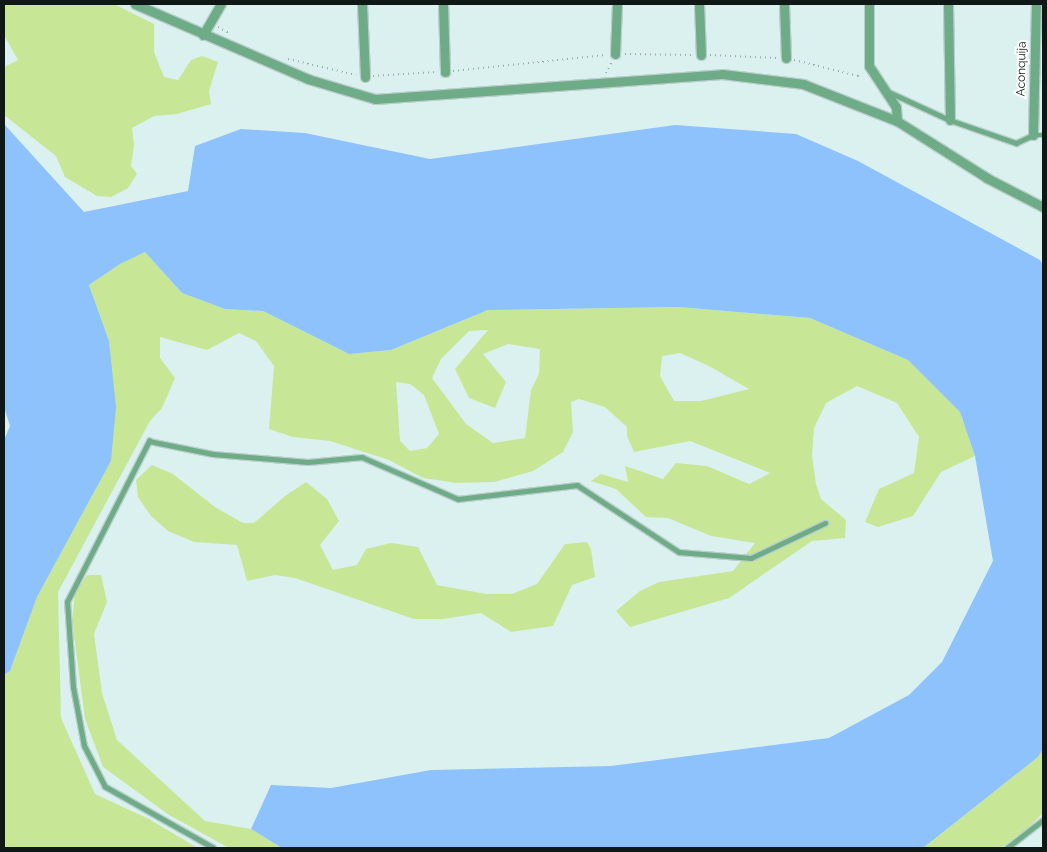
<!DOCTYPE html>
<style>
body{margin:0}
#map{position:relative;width:1047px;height:852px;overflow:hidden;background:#dbf1ef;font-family:Raleway,sans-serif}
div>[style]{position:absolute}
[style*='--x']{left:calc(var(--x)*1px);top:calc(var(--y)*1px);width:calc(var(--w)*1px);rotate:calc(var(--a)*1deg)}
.green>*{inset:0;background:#c7e797}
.water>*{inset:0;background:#8dc2fc}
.path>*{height:2px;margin-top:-1px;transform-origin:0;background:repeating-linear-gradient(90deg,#9badab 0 1px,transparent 0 5px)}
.roads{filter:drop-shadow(1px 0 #bbcecc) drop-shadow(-1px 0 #bbcecc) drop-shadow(0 1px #bbcecc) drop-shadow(0 -1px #bbcecc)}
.service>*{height:4.5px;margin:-2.25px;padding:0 2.25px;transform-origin:2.25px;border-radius:2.25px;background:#6eab87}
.minor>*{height:9px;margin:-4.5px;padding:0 4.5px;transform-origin:4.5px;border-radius:4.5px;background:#6eab87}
span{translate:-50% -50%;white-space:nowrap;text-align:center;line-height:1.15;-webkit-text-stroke:4px #fff;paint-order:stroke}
.street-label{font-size:12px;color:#101817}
.frame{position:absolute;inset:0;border:5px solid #101817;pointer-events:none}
</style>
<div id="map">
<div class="green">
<i style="clip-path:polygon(4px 4px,114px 4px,154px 24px,154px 52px,164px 77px,178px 80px,191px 60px,202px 56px,218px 62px,209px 91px,211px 104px,177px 114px,154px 116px,132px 128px,134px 145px,131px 166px,137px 174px,128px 188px,111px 197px,97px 196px,65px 177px,56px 156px,4px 115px,4px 67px,18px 60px,4px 35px)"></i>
<i style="clip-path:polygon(evenodd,145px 252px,182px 293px,225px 309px,263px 311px,349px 354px,391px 350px,488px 310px,678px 307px,810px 318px,908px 360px,960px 412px,975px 456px,941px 472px,913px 516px,878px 527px,865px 522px,879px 489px,914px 473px,919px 437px,897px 403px,857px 386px,826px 403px,814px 428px,812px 456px,816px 484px,821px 499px,846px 520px,845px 538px,812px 541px,729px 598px,630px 627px,616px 611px,640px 591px,659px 582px,733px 571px,755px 543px,711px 536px,668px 518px,646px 517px,616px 489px,591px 481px,601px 474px,628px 482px,625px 466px,663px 479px,676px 463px,707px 466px,749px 484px,770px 473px,690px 441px,634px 452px,627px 436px,627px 427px,605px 407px,579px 399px,571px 402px,573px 432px,563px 452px,533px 471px,494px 482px,456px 483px,423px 478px,389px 460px,330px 441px,293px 437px,269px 429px,274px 366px,256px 341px,239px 333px,207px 350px,160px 337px,160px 358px,175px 378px,162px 408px,150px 421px,58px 592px,61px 718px,95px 794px,149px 819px,198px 848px,4px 848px,4px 675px,10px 671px,37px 597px,111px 461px,109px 341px,89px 285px,120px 264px,145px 252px,488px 330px,455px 369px,469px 398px,495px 408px,506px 382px,483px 354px,508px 344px,540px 349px,539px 374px,531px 390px,525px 438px,493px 443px,466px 424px,432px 378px,441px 359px,469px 331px,488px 330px,145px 252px,680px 353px,709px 366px,749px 389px,701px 401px,674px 401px,660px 376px,662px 356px,680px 353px,145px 252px,396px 382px,410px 384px,424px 395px,439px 434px,427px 448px,410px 451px,400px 441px,396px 382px)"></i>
<i style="clip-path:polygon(152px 465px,173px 474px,215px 507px,243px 523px,254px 523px,285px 496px,306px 482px,327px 499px,339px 521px,320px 545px,333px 570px,357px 565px,366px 549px,391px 543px,418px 547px,437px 585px,486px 594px,512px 594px,537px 584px,565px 544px,587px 542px,591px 549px,595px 577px,572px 585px,553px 626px,511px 632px,481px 613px,443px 619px,414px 619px,295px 578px,275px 575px,247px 581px,237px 545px,194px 542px,168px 531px,151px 516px,138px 497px,136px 480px)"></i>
<i style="clip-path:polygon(87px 575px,101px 575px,107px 602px,94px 634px,102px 693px,117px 740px,205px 821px,251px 829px,282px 848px,229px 848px,169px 815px,103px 767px,85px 719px,72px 620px,75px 593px)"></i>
<i style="clip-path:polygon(1043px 749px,1043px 813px,1029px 827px,1001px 848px,923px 848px,1038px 757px)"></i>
</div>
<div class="water">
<i style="clip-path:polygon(4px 124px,84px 212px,188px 191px,195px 146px,241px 129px,305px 133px,430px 159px,675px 125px,796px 134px,858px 161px,1040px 260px,1043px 265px,1043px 749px,1038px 757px,923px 848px,282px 848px,251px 829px,271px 785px,331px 788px,431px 770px,611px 766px,829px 738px,909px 695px,942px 662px,993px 561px,975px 456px,960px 412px,908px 360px,810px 318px,678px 307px,488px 310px,391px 350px,349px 354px,263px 311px,225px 309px,182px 293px,145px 252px,120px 264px,89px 285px,109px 341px,116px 407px,111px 461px,37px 597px,10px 671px,4px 675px,4px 440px,10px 426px,4px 407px)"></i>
</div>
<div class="path">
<i style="--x:218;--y:27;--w:15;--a:28"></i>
<i style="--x:625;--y:54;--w:68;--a:0.8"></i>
<i style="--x:710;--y:55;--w:67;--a:2.6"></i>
<i style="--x:288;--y:59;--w:70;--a:13.2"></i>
<i style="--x:794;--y:60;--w:66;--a:14"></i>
<i style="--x:858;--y:76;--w:5;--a:-37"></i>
<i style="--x:453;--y:71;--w:153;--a:-6"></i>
<i style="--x:606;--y:73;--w:13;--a:-63"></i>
<i style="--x:373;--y:76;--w:63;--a:-3.6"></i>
</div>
<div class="roads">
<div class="service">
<i style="--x:889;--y:92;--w:67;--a:24.7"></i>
<i style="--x:950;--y:120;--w:70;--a:19.2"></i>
<i style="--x:1016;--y:143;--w:19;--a:-25"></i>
<i style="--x:1033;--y:135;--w:10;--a:0"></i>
<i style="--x:213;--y:848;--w:124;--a:-150.5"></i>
<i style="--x:105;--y:787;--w:46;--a:-117.1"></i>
<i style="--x:84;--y:746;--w:60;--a:-100.6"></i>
<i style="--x:73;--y:687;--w:85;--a:-94"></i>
<i style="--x:67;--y:602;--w:181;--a:-63"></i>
<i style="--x:149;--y:441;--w:65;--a:11.5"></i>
<i style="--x:213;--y:454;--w:95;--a:4.8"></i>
<i style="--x:308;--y:462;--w:54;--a:-5.3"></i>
<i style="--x:362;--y:457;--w:105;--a:23.6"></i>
<i style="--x:458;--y:499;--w:120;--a:-6.7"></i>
<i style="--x:577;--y:485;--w:122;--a:33.3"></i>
<i style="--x:679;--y:552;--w:72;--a:4.8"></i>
<i style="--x:751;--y:558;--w:82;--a:-25.3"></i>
<i style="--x:1007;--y:848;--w:46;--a:-37.9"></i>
</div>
<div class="minor">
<i style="--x:135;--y:4;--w:189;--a:23.4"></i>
<i style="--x:308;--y:79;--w:70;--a:16.6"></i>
<i style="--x:375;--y:99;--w:348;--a:-4.1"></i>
<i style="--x:722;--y:74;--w:82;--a:7"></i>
<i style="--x:803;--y:84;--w:101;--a:21.5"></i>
<i style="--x:897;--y:121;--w:107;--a:32.3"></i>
<i style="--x:987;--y:178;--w:63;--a:27.4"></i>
<i style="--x:362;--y:4;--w:73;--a:87.6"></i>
<i style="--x:443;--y:4;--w:68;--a:88.3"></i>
<i style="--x:699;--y:4;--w:51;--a:87.8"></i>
<i style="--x:784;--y:4;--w:54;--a:87.9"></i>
<i style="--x:869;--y:4;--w:62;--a:90"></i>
<i style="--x:869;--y:66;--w:49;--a:56.6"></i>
<i style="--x:896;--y:107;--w:14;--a:86"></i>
<i style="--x:948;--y:4;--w:116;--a:89"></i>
<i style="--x:203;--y:35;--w:36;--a:-60"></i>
<i style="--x:615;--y:54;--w:50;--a:-87.7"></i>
<i style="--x:1033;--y:135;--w:131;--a:-88.7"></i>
</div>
</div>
<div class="street-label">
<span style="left:1022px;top:69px;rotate:-89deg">Aconquija</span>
</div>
<div class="frame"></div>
</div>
